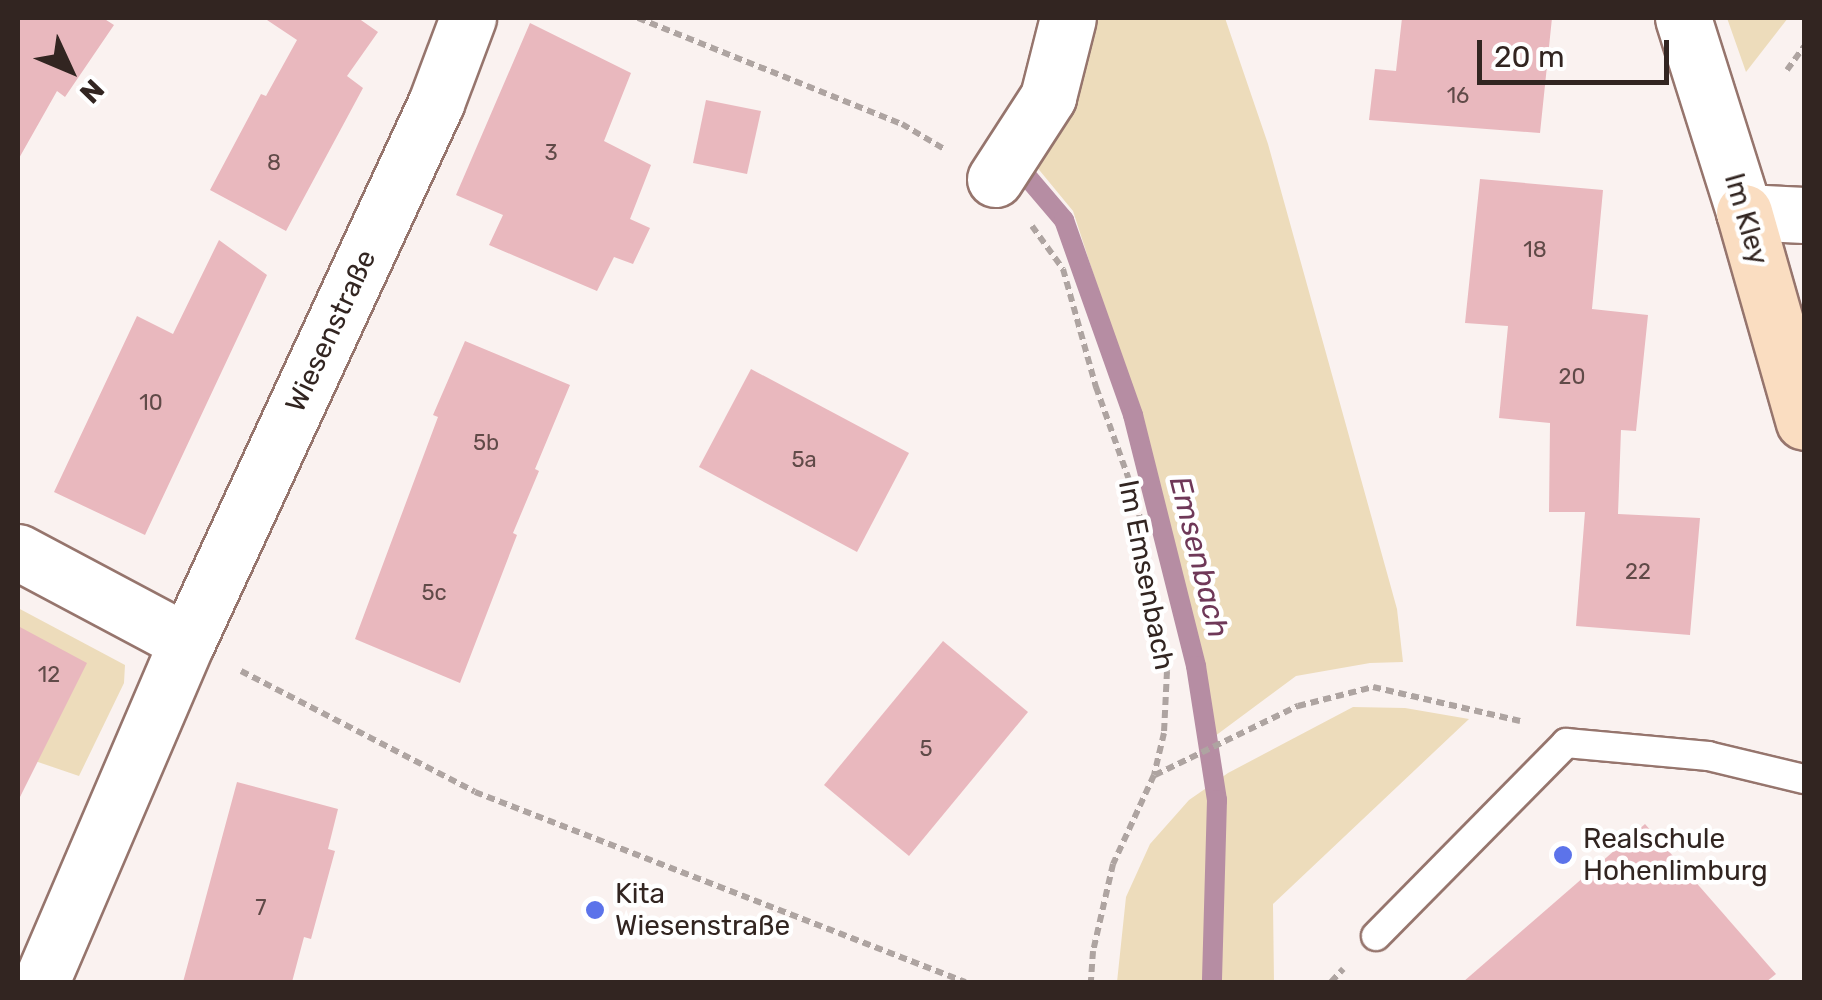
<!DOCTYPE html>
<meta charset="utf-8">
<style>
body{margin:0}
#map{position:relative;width:1822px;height:1000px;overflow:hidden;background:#faf2f0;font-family:Rubik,sans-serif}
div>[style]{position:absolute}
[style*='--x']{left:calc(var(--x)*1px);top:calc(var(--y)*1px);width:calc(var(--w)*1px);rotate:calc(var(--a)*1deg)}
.green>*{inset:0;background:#eddcbb}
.stream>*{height:20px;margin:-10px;padding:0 10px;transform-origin:10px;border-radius:10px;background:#b68da3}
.building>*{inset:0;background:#e9b8be}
.path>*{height:6px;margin-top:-3px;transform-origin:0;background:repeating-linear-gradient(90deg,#aea4a1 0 8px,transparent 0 13px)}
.roads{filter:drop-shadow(2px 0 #96756d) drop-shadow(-2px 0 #96756d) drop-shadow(0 2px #96756d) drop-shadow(0 -2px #96756d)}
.lane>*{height:28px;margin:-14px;padding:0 14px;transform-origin:14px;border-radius:14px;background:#fff}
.street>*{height:55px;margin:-27.5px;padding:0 27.5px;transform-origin:27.5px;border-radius:27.5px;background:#fff}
.secondary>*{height:55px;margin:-27.5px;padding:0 27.5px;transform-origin:27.5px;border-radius:27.5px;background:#faddc1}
.dots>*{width:28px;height:28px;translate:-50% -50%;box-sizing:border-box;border:5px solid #fff;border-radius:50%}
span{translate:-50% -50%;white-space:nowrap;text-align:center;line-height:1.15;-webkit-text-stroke:9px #fff;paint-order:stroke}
.number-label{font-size:22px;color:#604a48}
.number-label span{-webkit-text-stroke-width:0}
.street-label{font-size:28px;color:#322521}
.poi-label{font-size:28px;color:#322521}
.left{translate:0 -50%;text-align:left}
.water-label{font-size:30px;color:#6f3858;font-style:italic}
.frame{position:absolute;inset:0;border:20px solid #322521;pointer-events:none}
.north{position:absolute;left:20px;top:20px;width:100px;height:100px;-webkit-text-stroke:8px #fff;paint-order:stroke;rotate:134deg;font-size:28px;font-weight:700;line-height:40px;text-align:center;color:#322521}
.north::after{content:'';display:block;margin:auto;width:35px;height:45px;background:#322521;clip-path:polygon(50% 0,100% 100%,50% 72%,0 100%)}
.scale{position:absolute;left:1477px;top:40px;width:192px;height:45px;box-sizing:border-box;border:5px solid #322521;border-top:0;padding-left:12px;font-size:30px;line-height:35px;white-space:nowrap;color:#322521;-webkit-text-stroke:8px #fff;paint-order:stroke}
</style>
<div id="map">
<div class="green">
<i style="clip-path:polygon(1094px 18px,1225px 18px,1268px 144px,1397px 609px,1403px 662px,1370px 663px,1296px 676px,1207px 742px,1199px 669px,1140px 418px,1073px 211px,1031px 160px)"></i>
<i style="clip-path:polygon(1727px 18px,1788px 18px,1746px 72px)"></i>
<i style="clip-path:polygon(18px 608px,125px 665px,124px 683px,79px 776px,35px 761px,18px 801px)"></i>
<i style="clip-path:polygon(1353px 707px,1405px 708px,1469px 719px,1273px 904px,1274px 982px,1117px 982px,1126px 897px,1150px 844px,1189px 800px,1228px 773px)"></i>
</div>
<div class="stream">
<i style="--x:1024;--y:173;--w:62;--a:49.6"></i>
<i style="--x:1064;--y:220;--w:207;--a:70.5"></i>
<i style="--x:1133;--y:415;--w:259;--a:75.9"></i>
<i style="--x:1196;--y:666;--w:136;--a:81.1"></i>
<i style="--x:1217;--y:800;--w:182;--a:91.6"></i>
</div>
<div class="building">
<i style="clip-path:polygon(18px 18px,103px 18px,114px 25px,65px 97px,57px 91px,18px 160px)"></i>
<i style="clip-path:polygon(264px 18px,358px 18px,378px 32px,347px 76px,363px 88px,286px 231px,210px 190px,261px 94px,266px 96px,297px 40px)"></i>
<i style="clip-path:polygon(1402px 18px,1552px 18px,1540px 133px,1369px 120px,1375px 69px,1396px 71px)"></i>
<i style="clip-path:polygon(530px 23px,631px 73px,604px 141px,651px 165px,630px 219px,650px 228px,633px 264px,614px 257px,597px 291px,489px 245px,503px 215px,456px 195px)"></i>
<i style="clip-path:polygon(706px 100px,761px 111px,747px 174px,693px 163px)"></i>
<i style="clip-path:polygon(1480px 179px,1603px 190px,1592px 309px,1648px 315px,1636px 431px,1621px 430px,1618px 514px,1700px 518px,1690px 635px,1576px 626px,1585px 512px,1549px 512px,1550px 423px,1499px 418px,1508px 326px,1465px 323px)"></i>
<i style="clip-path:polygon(219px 240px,267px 275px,145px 535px,54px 492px,137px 316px,173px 334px)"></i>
<i style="clip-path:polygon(465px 341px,570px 385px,535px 469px,539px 471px,513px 533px,517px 535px,460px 683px,355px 639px,438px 417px,433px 415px)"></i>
<i style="clip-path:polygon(751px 369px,909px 453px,857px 552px,699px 467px)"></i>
<i style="clip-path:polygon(18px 626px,87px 663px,18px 801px)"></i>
<i style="clip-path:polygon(943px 641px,1028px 712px,909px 856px,824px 785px)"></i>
<i style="clip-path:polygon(237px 782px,338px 809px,328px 849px,335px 851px,311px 939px,304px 937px,292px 982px,183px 982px)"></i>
<i style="clip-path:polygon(1645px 824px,1776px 974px,1766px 982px,1463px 982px)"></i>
</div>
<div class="path">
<i style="--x:638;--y:18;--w:284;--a:21.9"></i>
<i style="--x:902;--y:124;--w:51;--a:30.6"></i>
<i style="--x:1787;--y:70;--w:29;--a:-54"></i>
<i style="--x:1032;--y:226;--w:53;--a:54.2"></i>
<i style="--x:1063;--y:269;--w:123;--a:74.4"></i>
<i style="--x:1096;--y:387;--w:122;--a:70.4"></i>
<i style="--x:1137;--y:502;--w:172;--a:79.9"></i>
<i style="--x:1167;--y:671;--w:62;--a:92.8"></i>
<i style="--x:1164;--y:733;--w:43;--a:103.4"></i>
<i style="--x:1154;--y:775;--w:98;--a:114.7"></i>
<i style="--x:1113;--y:864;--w:89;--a:102.9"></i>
<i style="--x:1093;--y:951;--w:31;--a:94"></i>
<i style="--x:241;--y:671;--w:263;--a:27.3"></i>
<i style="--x:475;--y:792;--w:526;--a:21.19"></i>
<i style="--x:1155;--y:775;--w:159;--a:-25.8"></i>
<i style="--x:1298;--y:706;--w:77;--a:-14.2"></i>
<i style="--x:1373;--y:687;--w:151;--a:13"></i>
<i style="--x:1331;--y:982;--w:18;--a:-47"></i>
</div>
<div class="roads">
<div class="lane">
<i style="--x:1376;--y:936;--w:271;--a:-45.4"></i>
<i style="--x:1566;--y:743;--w:143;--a:5.2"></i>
<i style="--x:1708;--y:756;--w:99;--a:13.5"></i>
</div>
<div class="street">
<i style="--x:1683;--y:18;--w:203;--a:72.5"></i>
<i style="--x:1744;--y:212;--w:60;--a:2.9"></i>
<i style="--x:995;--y:179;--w:98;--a:-57.1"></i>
<i style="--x:1048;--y:97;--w:81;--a:-75.8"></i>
<i style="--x:18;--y:552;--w:191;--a:28"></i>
<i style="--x:41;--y:982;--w:370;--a:-66.8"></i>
<i style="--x:187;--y:642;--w:594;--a:-65.2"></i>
<i style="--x:436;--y:103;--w:91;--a:-69.4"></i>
</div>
<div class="secondary">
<i style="--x:1744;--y:212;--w:218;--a:74.1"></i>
</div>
</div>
<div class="dots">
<i style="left:1563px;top:855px;background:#5c73ea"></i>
<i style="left:595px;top:910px;background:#5c73ea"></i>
</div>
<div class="number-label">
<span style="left:1458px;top:96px">16</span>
<span style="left:551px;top:153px">3</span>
<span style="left:274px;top:163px">8</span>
<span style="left:1535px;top:250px">18</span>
<span style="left:1572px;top:377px">20</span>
<span style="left:151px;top:403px">10</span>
<span style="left:486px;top:443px">5b</span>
<span style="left:804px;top:460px">5a</span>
<span style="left:1638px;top:572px">22</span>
<span style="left:434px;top:593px">5c</span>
<span style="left:49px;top:675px">12</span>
<span style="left:926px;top:749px">5</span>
<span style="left:261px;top:908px">7</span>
</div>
<div class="street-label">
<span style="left:1746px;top:219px;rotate:74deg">Im Kley</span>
<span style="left:331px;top:331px;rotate:-65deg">Wiesenstraße</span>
<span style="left:1146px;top:575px;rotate:79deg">Im Emsenbach</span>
</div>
<div class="poi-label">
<span class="left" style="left:1583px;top:855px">Realschule<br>Hohenlimburg</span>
<span class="left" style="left:615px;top:910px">Kita<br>Wiesenstraße</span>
</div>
<div class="water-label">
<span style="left:1199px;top:557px;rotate:76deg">Emsenbach</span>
</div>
<div class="frame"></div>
<div class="north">N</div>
<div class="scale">20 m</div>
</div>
